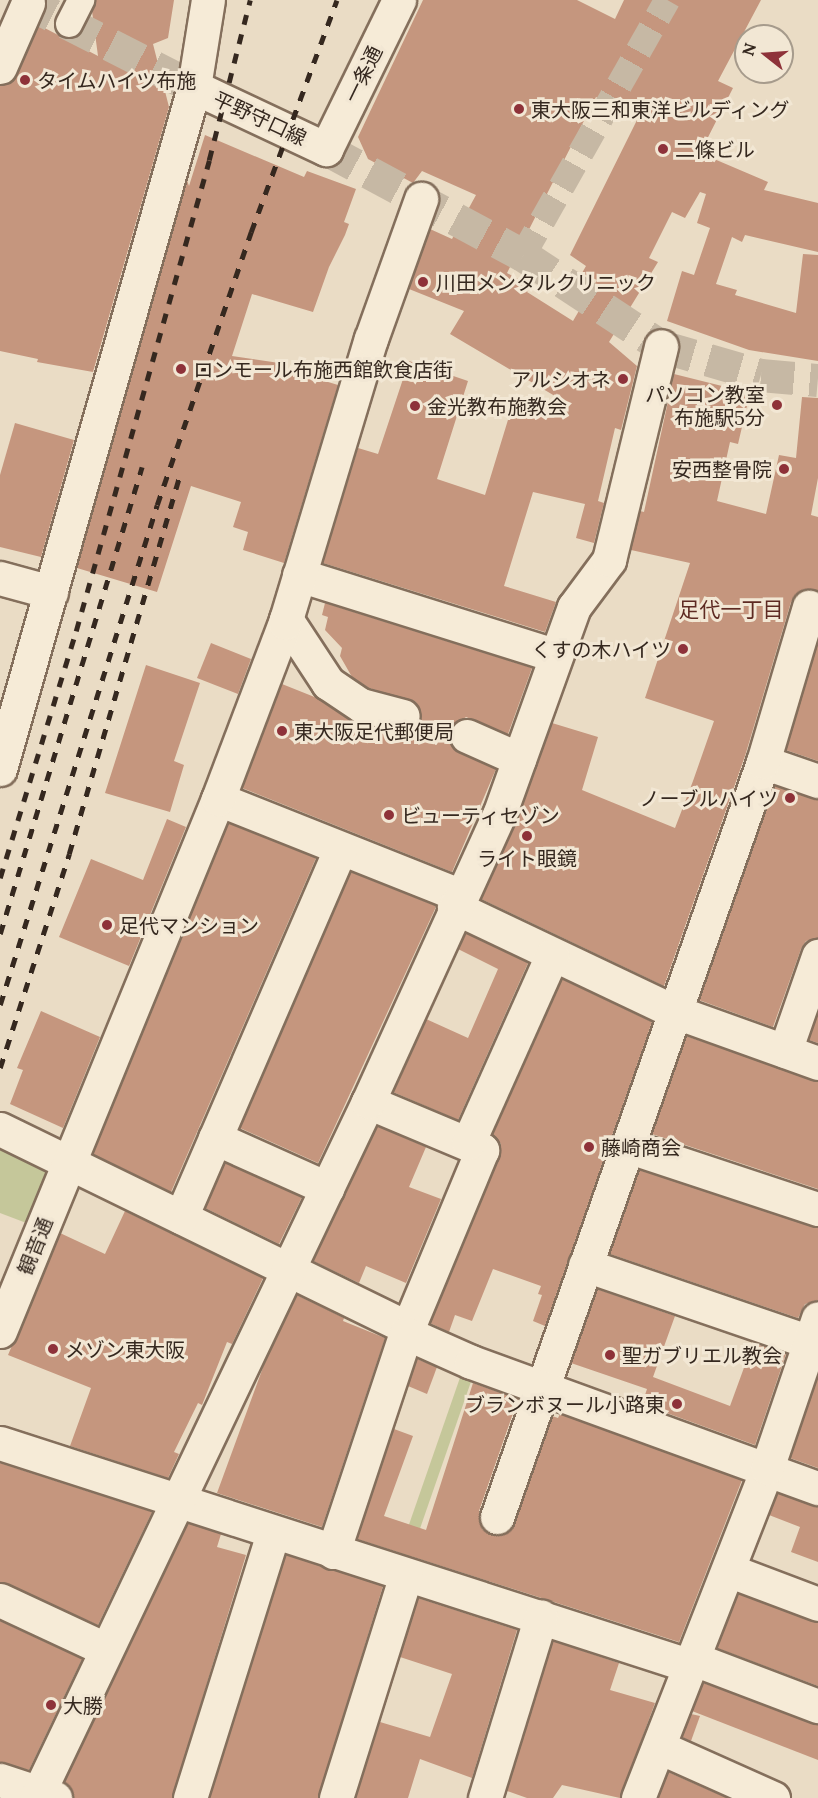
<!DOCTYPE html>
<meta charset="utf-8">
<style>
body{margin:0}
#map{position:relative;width:818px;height:1798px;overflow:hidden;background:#eadcc5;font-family:Lora,"Noto Sans JP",serif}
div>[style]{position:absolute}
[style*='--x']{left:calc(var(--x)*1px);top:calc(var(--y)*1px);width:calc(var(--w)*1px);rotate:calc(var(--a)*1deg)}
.green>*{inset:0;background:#c5c79a}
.building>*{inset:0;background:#c5967e}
.pedestrian-tunnel>*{height:26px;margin-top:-13px;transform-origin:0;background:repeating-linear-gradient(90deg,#c6b8a4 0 26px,transparent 0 39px)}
.secondary-tunnel>*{height:33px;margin-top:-16.5px;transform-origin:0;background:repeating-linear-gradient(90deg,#c6b8a4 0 33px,transparent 0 49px)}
.roads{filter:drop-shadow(2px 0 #846f5c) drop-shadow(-2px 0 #846f5c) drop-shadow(0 2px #846f5c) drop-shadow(0 -2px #846f5c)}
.pedestrian>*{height:26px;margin:-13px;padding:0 13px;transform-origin:13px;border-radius:13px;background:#f6ebd7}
.minor>*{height:33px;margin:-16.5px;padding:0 16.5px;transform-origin:16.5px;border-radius:16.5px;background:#f6ebd7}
.tertiary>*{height:33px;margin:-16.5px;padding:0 16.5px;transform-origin:16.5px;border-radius:16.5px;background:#f6ebd7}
.secondary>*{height:33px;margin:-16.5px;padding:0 16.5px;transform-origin:16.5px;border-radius:16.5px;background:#f6ebd7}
.rail>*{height:4.5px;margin-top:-2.25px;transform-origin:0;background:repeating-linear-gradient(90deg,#35281f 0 10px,transparent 0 20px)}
.dots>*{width:16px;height:16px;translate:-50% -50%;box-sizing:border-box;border:3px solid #f2e7d4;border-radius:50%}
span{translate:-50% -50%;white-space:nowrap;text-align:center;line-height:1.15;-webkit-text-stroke:6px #f2e7d4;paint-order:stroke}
.street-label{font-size:20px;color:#35281f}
.poi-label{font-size:20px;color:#35281f}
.left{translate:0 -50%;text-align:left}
.right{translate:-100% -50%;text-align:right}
.neighbourhood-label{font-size:21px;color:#5e2a22}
.north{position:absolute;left:734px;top:24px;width:60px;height:60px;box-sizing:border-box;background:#f2e7d4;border:2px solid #a69b8c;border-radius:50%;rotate:287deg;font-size:16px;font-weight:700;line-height:24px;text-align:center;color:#35281f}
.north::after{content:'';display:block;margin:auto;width:21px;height:27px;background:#8e3239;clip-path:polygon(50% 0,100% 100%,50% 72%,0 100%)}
</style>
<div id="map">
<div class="green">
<i style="clip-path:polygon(0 1143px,53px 1163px,29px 1224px,0 1213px)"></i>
<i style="clip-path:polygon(463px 1369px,474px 1373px,407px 1566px,396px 1562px)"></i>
</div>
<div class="building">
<i style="clip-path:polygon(96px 0,174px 0,168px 38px,153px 44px,169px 107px,93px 372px,37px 362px,38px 359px,0 351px,0 85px,17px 75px,39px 25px,98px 56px,92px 11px)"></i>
<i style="clip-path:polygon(evenodd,423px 0,577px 0,615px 19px,624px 0,761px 0,718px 81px,733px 88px,700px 153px,768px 182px,764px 190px,818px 203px,818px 252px,745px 235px,742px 242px,732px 237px,716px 284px,737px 290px,735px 295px,796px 313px,803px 254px,818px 255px,818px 361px,749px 350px,667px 321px,682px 271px,694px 275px,710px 228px,697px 223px,706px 194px,700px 192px,685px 218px,672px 212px,649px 258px,658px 262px,609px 342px,637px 366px,621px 430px,615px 428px,598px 501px,604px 503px,594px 543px,576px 538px,585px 504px,533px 492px,504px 586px,556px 602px,545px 632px,323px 563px,358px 448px,378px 454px,409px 361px,468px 381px,437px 479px,485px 495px,515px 397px,561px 412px,565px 402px,450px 334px,464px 311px,409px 289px,430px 229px,452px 239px,476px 195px,422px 171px,413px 183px,368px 159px,358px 137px,423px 0,596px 97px,638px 118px,570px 255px,586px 266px,582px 273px,597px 280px,573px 321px,527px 292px,531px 286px,507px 273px,596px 97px)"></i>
<i style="clip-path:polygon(205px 135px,304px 177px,307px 171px,356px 189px,344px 222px,349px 224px,345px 235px,329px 267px,313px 312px,252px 294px,232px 356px,286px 364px,285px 369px,338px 385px,284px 563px,243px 550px,248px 532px,233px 527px,241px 502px,191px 486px,157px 592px,77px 568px,187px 180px,189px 186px)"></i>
<i style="clip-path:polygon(674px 374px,750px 393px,738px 444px,730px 442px,717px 501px,766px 514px,779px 455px,796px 458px,802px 397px,818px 398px,818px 478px,811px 515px,818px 517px,818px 591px,804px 589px,791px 602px,745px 756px,664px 986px,481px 899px,517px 821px,552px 723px,598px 737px,582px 790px,675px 828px,693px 781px,714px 721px,645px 698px,690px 563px,631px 550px,640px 511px,644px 512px)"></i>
<i style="clip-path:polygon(15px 423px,74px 440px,41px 557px,0 547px,0 475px)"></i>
<i style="clip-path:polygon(325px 603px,532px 668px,508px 734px,466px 717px,450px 729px,452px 747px,496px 769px,452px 872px,242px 788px,282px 684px,317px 698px,356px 723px,407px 734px,421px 721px,416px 702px,369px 688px,352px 677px,340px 656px,342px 648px,325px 630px,328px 617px,322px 615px)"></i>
<i style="clip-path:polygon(211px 643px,251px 659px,238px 694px,197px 678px)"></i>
<i style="clip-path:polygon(818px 643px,818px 761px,786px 750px)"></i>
<i style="clip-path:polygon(146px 665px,200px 683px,174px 761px,184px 765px,170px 812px,105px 793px)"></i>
<i style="clip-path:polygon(774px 786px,818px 799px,818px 938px,806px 941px,801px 949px,773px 1027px,699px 1000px)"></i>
<i style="clip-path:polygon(167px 819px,186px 827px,129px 966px,59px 937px,91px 859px,143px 880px)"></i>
<i style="clip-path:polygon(228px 823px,316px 858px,171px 1192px,93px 1154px)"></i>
<i style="clip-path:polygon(351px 872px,436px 906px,435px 909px,318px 1163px,240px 1128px)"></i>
<i style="clip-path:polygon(466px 933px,528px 963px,458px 1120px,393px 1092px,426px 1019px,468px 1038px,498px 969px,458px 949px)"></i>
<i style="clip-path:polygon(562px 979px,652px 1022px,545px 1326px,533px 1321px,542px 1295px,538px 1294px,541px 1286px,493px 1269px,472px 1321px,455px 1315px,449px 1332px,430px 1323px,499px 1157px,501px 1144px,492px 1135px)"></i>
<i style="clip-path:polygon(41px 1011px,100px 1037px,63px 1128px,10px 1104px,23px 1070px,17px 1068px)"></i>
<i style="clip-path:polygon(818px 1013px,818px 1043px,809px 1040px)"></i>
<i style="clip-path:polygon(686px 1036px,818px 1081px,818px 1189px,652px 1134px)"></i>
<i style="clip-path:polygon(377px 1126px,426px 1147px,409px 1187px,441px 1199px,406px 1283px,366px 1266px,359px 1283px,313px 1261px)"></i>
<i style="clip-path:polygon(225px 1163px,302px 1197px,279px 1244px,205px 1208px)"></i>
<i style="clip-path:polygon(639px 1170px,818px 1227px,818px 1300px,805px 1304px,798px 1318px,610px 1254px)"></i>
<i style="clip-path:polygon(125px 1211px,263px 1278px,232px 1344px,227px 1342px,202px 1405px,198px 1403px,174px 1452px,179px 1454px,168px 1478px,70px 1446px,91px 1388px,8px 1355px,60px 1233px,105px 1254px)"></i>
<i style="clip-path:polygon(597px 1289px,675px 1316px,653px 1377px,730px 1406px,753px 1343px,786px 1354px,755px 1445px,642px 1404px,647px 1389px,571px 1363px)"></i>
<i style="clip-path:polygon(297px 1295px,344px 1318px,343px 1321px,385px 1338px,322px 1527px,217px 1493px,265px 1362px)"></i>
<i style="clip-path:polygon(417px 1359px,437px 1367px,427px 1394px,408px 1386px)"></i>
<i style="clip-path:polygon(818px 1376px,818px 1468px,790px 1458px)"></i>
<i style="clip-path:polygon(473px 1383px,518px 1399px,479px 1511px,482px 1529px,490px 1534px,501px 1535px,514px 1524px,552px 1416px,558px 1418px,560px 1414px,742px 1480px,679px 1642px,357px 1539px,394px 1429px,413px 1436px,384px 1516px,426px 1530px)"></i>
<i style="clip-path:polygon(0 1463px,152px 1512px,98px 1625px,0 1582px)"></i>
<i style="clip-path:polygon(777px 1493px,818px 1506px,818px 1562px,791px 1552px,800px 1527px,769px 1515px)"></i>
<i style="clip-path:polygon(188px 1523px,221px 1534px,217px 1547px,246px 1555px,172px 1798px,73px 1798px,64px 1782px)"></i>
<i style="clip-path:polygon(286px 1555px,383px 1586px,318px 1798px,210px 1798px)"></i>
<i style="clip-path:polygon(738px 1594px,818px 1622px,818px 1686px,717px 1648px)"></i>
<i style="clip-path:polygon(418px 1598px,517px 1630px,472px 1778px,420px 1759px,408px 1798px,356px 1798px,380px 1722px,430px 1737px,452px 1674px,400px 1657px)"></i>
<i style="clip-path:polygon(0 1621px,82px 1659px,29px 1770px,0 1762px)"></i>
<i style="clip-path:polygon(553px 1641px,619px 1663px,610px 1690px,655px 1703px,620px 1798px,562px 1785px,553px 1798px,527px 1798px,507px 1791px)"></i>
<i style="clip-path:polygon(703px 1683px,818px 1724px,818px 1760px,692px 1711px)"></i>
<i style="clip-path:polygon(691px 1714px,700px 1716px,691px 1741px,682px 1737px)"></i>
<i style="clip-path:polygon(668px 1772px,727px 1798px,658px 1798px)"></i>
</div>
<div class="pedestrian-tunnel">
<i style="--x:523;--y:255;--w:293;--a:-60.5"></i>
</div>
<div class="secondary-tunnel">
<i style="--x:23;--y:0;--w:192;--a:27"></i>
<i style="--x:326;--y:149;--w:224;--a:28.3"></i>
<i style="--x:523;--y:255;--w:165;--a:33.4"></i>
<i style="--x:661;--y:346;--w:104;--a:16.2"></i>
<i style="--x:761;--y:375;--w:57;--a:5"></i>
</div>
<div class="roads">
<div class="pedestrian">
<i style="--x:69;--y:24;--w:27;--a:-63"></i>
</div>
<div class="minor">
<i style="--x:0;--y:67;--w:70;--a:-66.4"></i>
<i style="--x:326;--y:149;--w:166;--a:-63.9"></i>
<i style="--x:299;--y:575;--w:268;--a:17.4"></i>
<i style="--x:0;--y:578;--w:53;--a:15.4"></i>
<i style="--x:286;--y:619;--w:77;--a:56.7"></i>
<i style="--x:328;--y:683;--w:40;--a:34"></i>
<i style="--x:361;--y:705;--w:43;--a:14.7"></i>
<i style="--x:467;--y:736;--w:57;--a:23.9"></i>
<i style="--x:763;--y:762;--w:58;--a:19.1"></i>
<i style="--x:218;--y:799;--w:257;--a:21.7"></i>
<i style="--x:457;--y:894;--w:13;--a:103"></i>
<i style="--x:454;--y:907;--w:242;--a:25.4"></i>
<i style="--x:673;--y:1011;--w:154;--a:19.7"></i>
<i style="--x:785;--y:1051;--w:101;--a:-70.8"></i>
<i style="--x:368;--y:1102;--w:124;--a:22.8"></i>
<i style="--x:482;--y:1150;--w:198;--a:112.6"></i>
<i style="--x:0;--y:1129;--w:454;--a:26"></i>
<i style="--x:215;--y:1138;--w:123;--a:24.1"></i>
<i style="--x:468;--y:1143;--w:206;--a:-65.9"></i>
<i style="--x:627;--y:1146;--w:201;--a:18.3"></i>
<i style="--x:181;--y:1217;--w:401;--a:-66.6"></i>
<i style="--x:585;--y:1265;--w:246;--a:18.9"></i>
<i style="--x:0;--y:1331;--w:575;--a:-67.72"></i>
<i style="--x:218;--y:799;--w:188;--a:-69.2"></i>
<i style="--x:285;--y:623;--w:297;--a:-73.2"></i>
<i style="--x:371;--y:339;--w:149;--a:-70.3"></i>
<i style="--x:0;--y:1443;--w:726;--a:17.89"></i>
<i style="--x:497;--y:1517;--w:800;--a:-70.59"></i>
<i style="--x:763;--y:762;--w:162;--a:-73.5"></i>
<i style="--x:333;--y:1552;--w:231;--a:-71.6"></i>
<i style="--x:406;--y:1333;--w:71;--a:24"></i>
<i style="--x:471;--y:1362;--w:369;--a:20"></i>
<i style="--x:728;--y:1570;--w:96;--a:20.7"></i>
<i style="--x:0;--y:1600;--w:116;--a:25"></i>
<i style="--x:694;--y:1659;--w:133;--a:20.8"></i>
<i style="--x:659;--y:1747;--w:125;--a:24.1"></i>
<i style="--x:0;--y:1780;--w:58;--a:18.1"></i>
<i style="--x:36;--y:1798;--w:771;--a:-64.5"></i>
<i style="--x:368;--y:1102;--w:315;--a:-65.5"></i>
<i style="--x:499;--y:815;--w:221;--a:-70.2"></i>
<i style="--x:574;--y:607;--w:59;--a:-53.3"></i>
<i style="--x:609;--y:560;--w:220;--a:-76.3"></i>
<i style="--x:190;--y:1798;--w:278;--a:-72.6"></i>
<i style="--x:336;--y:1798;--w:234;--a:-72.6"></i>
<i style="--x:485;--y:1798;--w:190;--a:-72.9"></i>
<i style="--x:638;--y:1798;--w:354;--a:-68.6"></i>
<i style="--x:767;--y:1468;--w:158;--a:-71.2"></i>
</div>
<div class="tertiary">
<i style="--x:0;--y:769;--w:709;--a:-74.12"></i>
<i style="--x:194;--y:87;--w:88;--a:-80.9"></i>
</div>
<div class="secondary">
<i style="--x:194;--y:87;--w:146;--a:25.2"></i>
</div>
</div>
<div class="rail">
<i style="--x:0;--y:878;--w:258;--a:-72.9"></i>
<i style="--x:76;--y:631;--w:489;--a:-74.2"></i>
<i style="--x:209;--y:160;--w:165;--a:-75.6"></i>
<i style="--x:0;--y:934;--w:488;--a:-73.1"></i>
<i style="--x:0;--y:1005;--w:524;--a:-72.57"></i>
<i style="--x:157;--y:505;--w:289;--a:-71"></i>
<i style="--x:251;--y:232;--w:247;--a:-69.7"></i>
<i style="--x:0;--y:1068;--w:225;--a:-72.1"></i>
<i style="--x:69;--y:854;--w:398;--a:-73.7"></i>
</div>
<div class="dots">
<i style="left:25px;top:80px;background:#8e3239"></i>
<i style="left:519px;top:109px;background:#8e3239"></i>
<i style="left:663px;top:149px;background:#8e3239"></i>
<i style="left:423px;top:282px;background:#8e3239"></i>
<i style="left:181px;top:369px;background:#8e3239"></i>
<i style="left:623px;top:379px;background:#8e3239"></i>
<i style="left:777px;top:405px;background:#8e3239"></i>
<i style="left:415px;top:406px;background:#8e3239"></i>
<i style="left:784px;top:469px;background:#8e3239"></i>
<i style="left:683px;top:649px;background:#8e3239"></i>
<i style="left:282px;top:731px;background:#8e3239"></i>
<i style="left:790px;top:798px;background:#8e3239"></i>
<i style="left:389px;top:815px;background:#8e3239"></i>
<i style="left:527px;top:836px;background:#8e3239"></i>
<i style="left:107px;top:925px;background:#8e3239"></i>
<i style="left:589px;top:1147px;background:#8e3239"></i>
<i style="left:53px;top:1349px;background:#8e3239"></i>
<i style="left:610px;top:1355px;background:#8e3239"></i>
<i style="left:677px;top:1404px;background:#8e3239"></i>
<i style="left:51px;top:1705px;background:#8e3239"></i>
</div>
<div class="street-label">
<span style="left:363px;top:74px;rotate:-64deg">一条通</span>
<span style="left:260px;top:118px;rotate:25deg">平野守口線</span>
<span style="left:35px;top:1246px;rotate:-68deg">観音通</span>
</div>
<div class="poi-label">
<span class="left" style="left:37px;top:80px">タイムハイツ布施</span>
<span class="left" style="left:531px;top:109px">東大阪三和東洋ビルディング</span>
<span class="left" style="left:675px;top:149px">二條ビル</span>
<span class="left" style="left:436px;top:282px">川田メンタルクリニック</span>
<span class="left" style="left:193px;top:369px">ロンモール布施西館飲食店街</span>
<span class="right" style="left:611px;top:379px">アルシオネ</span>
<span class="right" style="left:765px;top:406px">パソコン教室<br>布施駅5分</span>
<span class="left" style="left:427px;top:406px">金光教布施教会</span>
<span class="right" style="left:772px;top:469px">安西整骨院</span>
<span class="right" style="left:671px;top:649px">くすの木ハイツ</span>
<span class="left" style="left:294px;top:731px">東大阪足代郵便局</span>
<span class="right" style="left:778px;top:798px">ノーブルハイツ</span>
<span class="left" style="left:401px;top:815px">ビューティセゾン</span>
<span style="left:527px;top:858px">ライト眼鏡</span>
<span class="left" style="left:119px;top:925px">足代マンション</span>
<span class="left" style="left:601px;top:1147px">藤崎商会</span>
<span class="left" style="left:65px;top:1349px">メゾン東大阪</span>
<span class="left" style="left:622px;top:1355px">聖ガブリエル教会</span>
<span class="right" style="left:665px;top:1404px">ブランボヌール小路東</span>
<span class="left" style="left:63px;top:1705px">大勝</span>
</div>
<div class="neighbourhood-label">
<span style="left:731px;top:610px">足代一丁目</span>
</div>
<div class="north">N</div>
</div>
